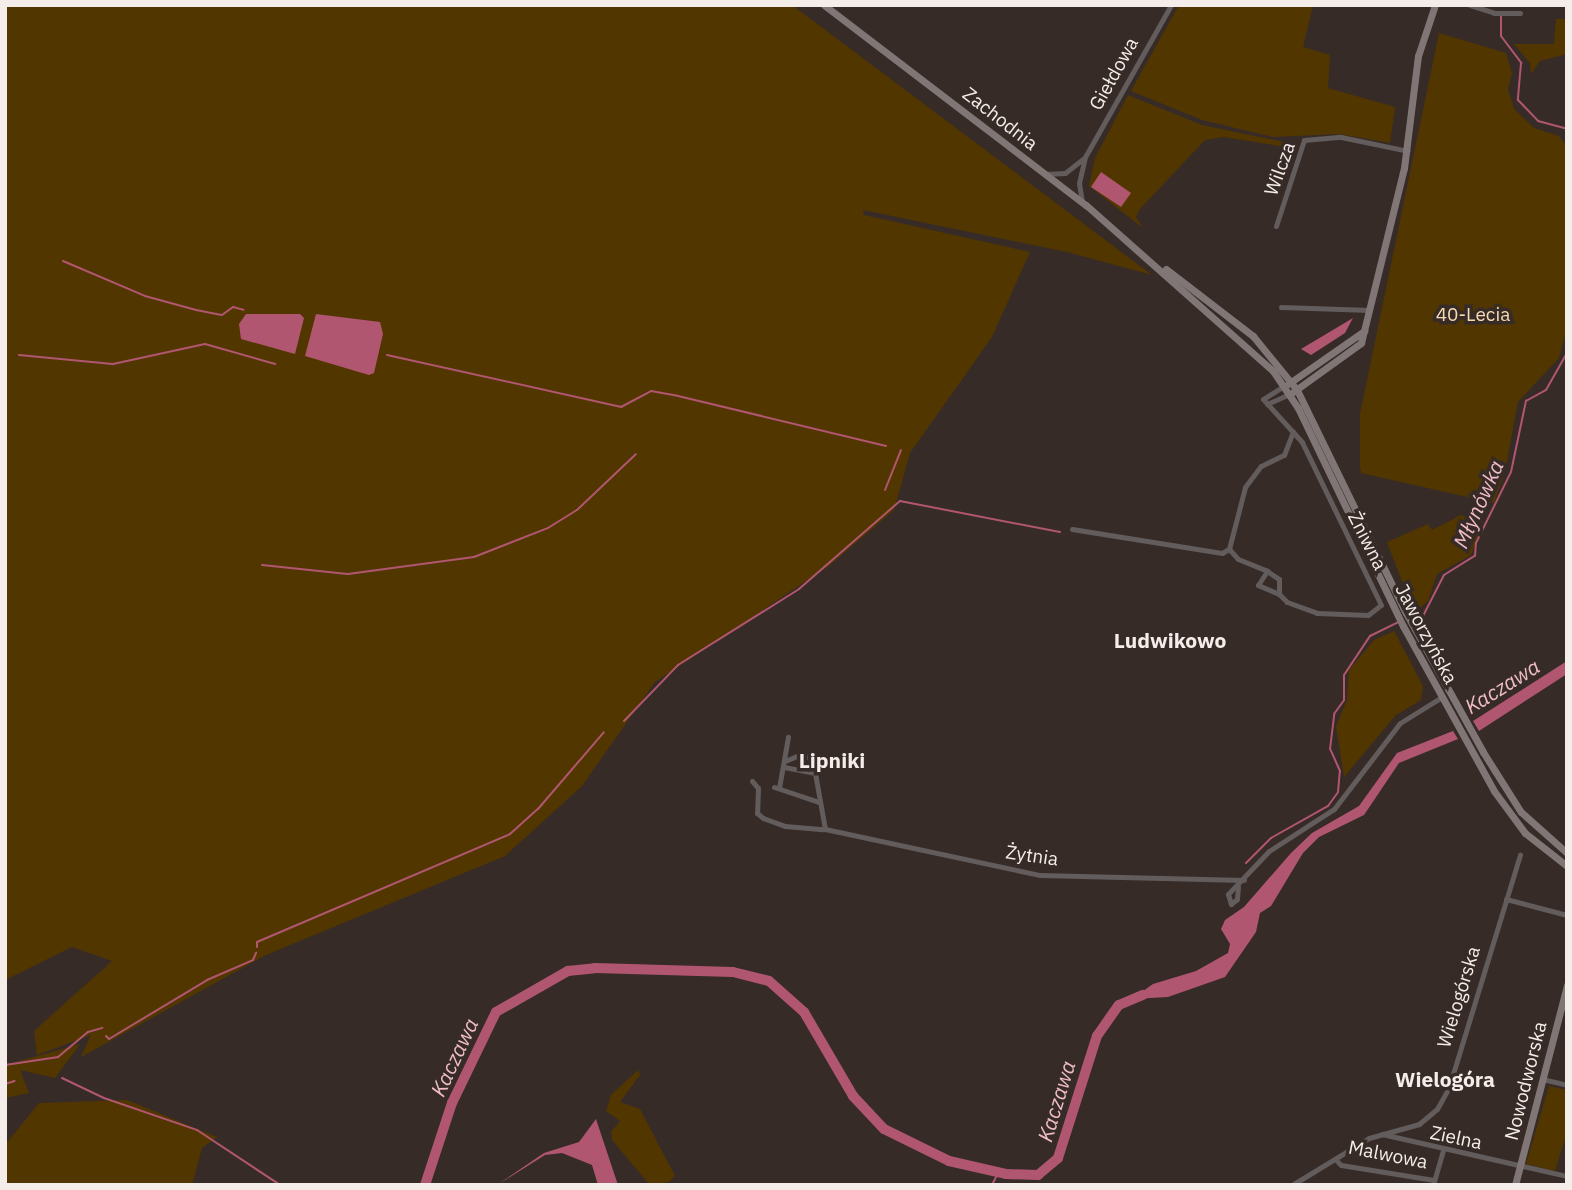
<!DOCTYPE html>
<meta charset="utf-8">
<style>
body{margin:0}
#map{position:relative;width:1572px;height:1190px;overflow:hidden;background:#362b27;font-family:"IBM Plex Sans",sans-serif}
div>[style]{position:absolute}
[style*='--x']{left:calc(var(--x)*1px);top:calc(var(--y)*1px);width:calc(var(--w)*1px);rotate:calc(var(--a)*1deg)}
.green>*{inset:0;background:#523600}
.water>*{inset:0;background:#b15670}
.stream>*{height:2px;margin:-1px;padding:0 1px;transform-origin:1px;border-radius:1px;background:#b15670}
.river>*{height:10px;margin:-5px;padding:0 5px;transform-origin:5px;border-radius:5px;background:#b15670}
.street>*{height:5px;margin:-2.5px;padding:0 2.5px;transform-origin:2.5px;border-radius:2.5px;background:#635c5c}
.secondary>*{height:7px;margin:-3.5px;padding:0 3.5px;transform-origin:3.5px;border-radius:3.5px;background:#807675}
span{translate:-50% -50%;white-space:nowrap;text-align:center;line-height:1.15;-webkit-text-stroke:7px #362b27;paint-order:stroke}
.street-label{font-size:19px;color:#f5edea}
.park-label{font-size:19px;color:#f6dab2}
.water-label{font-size:21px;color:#efbcc7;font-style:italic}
.neighbourhood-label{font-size:21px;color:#f5edea;font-weight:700}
.frame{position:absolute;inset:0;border:7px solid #f5edea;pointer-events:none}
</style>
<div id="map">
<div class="green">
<i style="clip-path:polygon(5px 5px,792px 5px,1152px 275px,1067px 252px,863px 210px,864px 215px,1030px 252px,992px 337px,910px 453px,894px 510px,830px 565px,655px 682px,582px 786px,505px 856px,266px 955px,81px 1057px,91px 1035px,37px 1055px,34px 1031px,112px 961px,72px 947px,5px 980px)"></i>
<i style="clip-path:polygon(1179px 5px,1313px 5px,1303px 47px,1330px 55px,1328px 88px,1395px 107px,1390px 143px,1340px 134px,1273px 137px,1202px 120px,1131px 91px)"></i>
<i style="clip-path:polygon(1556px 19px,1567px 19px,1567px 54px,1540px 61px,1531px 74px,1530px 63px,1514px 44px,1554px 44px)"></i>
<i style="clip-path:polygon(1439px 33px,1506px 53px,1512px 73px,1508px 89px,1514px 109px,1534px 128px,1559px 136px,1567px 147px,1567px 328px,1559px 358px,1518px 402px,1505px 471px,1494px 503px,1361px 473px,1360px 466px,1360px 414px)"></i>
<i style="clip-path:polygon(1128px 95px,1202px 125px,1299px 145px,1298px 149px,1224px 137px,1205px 140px,1139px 210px,1136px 217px,1143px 228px,1089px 186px,1095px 158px)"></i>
<i style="clip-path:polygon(1461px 515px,1482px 524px,1471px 555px,1437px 574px,1428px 601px,1414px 613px,1387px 542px,1428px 524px,1432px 530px)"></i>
<i style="clip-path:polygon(1394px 631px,1423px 686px,1421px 700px,1396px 715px,1344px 777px,1336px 726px,1347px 700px,1349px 670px,1374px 640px)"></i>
<i style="clip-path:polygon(80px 1044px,55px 1078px,20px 1070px,29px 1093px,5px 1098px,5px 1065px)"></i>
<i style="clip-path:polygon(638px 1070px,640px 1075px,620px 1102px,640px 1109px,675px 1176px,669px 1182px,650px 1185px,612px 1140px,611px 1132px,620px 1121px,606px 1111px,611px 1095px)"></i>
<i style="clip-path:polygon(1549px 1086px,1567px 1090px,1567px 1132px,1555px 1171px,1526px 1164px)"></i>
<i style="clip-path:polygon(127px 1100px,217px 1137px,202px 1148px,192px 1185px,5px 1184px,5px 1145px,39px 1103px)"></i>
</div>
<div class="water">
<i style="clip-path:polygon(1101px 172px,1131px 193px,1121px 207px,1091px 187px)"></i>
<i style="clip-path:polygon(246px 314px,300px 314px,304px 318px,295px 354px,241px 339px,239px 324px)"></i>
<i style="clip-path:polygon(316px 314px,380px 322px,383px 334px,374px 373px,369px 375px,305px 356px)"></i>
<i style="clip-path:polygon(1353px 318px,1345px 333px,1311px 355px,1301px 349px)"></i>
<i style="clip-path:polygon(1567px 661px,1567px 674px,1479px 731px,1473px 721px)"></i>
<i style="clip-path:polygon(1453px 731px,1458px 739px,1399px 763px,1364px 815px,1319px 837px,1303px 853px,1271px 906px,1260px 913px,1256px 932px,1225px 977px,1168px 997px,1132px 999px,1153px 984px,1196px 971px,1228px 953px,1230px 944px,1221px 929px,1225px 920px,1244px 907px,1291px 853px,1312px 833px,1359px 806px,1397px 753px)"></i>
<i style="clip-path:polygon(596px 1119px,618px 1185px,598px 1185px,592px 1165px,562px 1153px,545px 1155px,497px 1185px,544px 1153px,579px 1142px)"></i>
</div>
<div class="stream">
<i style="--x:1501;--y:15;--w:21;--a:90"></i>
<i style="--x:1501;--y:36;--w:34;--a:53"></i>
<i style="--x:1521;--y:63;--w:37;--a:95"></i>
<i style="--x:1518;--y:100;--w:29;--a:46"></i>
<i style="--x:1538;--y:121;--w:30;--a:15"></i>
<i style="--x:63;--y:261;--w:89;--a:23.1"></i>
<i style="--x:145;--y:296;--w:53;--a:15.4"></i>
<i style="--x:196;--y:310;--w:26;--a:11"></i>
<i style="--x:222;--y:315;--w:14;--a:-36"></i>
<i style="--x:233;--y:307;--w:11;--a:15"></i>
<i style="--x:19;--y:355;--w:94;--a:5.5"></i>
<i style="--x:113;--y:364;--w:94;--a:-12.3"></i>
<i style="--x:205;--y:344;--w:73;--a:15.9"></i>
<i style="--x:387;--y:355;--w:240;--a:12.5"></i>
<i style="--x:621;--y:407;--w:34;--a:-28"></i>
<i style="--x:651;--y:391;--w:27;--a:10"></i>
<i style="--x:678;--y:396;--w:214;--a:13.5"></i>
<i style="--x:885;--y:490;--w:43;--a:-68.2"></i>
<i style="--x:262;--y:565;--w:86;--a:6"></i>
<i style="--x:348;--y:574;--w:127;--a:-7.7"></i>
<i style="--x:474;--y:557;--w:79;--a:-21.4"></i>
<i style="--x:548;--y:528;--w:34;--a:-32"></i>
<i style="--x:577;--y:510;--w:81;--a:-43.5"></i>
<i style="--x:1412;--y:620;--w:12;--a:-20"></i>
<i style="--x:1423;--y:616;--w:46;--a:-62.9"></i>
<i style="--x:1444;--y:575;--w:36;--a:-32"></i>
<i style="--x:1475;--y:556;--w:13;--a:-86"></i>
<i style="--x:1476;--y:543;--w:79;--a:-63.8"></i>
<i style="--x:1511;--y:472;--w:73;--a:-78.1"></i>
<i style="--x:1526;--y:401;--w:23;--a:-29"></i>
<i style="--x:1546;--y:390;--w:43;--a:-60.4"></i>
<i style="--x:624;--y:721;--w:78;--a:-46"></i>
<i style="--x:678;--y:665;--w:143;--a:-32.1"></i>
<i style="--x:799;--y:589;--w:134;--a:-41.1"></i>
<i style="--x:900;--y:501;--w:163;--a:11"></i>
<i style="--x:1246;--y:863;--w:35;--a:-45"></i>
<i style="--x:1271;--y:838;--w:65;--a:-29.3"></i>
<i style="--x:1328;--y:806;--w:17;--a:-54"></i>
<i style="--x:1338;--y:792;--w:21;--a:-85"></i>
<i style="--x:1340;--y:771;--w:24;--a:-114"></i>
<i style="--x:1330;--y:749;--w:35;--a:-83"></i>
<i style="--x:1334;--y:714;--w:17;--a:-54"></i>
<i style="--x:1344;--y:700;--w:25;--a:-90"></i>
<i style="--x:1344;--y:675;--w:47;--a:-56.3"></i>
<i style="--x:1370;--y:636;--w:32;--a:-26"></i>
<i style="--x:257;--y:947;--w:5;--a:-90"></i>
<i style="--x:257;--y:942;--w:275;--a:-23.1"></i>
<i style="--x:510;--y:834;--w:38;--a:-42"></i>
<i style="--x:538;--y:809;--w:101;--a:-49.4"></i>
<i style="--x:106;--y:1036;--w:4;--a:45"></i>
<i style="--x:109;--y:1039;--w:114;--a:-31"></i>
<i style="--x:207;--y:980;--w:50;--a:-23.5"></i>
<i style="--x:253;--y:960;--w:8;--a:-67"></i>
<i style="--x:5;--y:1065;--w:54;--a:-8.6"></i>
<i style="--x:58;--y:1057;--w:39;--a:-40"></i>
<i style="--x:88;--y:1032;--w:15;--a:-16"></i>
<i style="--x:62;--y:1078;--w:47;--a:25.5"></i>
<i style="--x:104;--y:1098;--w:98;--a:19"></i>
<i style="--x:197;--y:1130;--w:100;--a:33.5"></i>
<i style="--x:5;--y:1084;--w:10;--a:-17"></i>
<i style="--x:992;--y:1185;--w:13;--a:-63"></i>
</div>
<div class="river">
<i style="--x:425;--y:1185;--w:86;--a:-71.8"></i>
<i style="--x:452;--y:1103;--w:101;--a:-64.2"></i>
<i style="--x:496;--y:1012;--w:83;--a:-29.7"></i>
<i style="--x:568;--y:971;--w:27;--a:-6"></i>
<i style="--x:595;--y:968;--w:138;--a:1.7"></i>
<i style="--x:733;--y:972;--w:37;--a:14"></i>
<i style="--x:769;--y:981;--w:47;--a:41.5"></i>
<i style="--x:804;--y:1012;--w:97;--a:59.7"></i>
<i style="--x:853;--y:1096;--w:45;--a:46.8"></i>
<i style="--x:884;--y:1129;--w:72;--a:26.2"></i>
<i style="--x:949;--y:1161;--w:58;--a:12.8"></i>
<i style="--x:1006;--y:1174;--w:32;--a:2"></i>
<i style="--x:1038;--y:1175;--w:26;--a:-40"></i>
<i style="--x:1058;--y:1158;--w:128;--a:-72.3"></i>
<i style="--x:1097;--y:1036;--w:38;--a:-55"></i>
<i style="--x:1119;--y:1005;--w:26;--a:-23"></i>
</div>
<div class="street">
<i style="--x:1470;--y:5;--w:25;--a:18"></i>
<i style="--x:1494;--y:13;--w:26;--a:0"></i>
<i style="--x:1045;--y:174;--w:20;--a:-3"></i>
<i style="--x:1065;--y:173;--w:23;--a:-38"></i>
<i style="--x:1082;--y:202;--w:19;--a:-99"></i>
<i style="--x:1079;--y:183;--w:27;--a:-77"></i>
<i style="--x:1085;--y:157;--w:175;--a:-60.5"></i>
<i style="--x:1276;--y:226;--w:90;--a:-72"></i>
<i style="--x:1304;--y:140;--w:37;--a:-5"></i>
<i style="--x:1341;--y:137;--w:68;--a:11.8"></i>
<i style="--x:1281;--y:307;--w:89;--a:1.9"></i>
<i style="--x:1267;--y:404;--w:24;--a:-24"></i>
<i style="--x:1072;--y:529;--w:152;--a:9.1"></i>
<i style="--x:1222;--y:553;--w:8;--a:-30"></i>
<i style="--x:1229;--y:549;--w:64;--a:-75.5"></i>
<i style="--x:1245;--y:487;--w:26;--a:-53"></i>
<i style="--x:1261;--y:466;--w:25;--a:-26"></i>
<i style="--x:1284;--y:455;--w:25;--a:-69"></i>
<i style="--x:1229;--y:549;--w:13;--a:48"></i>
<i style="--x:1238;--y:559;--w:31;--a:22"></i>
<i style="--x:1279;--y:594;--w:23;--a:-157"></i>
<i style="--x:1258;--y:585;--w:17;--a:-57"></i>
<i style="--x:1267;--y:571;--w:14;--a:34"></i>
<i style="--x:1279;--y:579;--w:15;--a:90"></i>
<i style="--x:1279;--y:594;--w:11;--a:45"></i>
<i style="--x:1287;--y:602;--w:32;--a:20"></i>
<i style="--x:1317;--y:613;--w:51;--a:2.2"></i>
<i style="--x:1368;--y:615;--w:16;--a:-38"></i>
<i style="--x:1381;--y:605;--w:181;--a:-115.9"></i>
<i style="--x:1302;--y:442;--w:58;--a:-132.2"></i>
<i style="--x:1263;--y:399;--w:25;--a:-32"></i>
<i style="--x:785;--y:761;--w:15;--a:-23"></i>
<i style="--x:799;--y:755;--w:18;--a:13"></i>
<i style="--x:817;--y:759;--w:14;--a:98"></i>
<i style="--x:784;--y:767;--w:32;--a:11"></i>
<i style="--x:815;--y:773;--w:57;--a:79.9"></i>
<i style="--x:825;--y:829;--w:220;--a:12.1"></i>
<i style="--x:1040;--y:875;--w:204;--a:1.4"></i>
<i style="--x:752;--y:781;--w:9;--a:49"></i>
<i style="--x:758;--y:788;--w:25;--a:92"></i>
<i style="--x:757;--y:813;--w:8;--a:40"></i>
<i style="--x:763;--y:818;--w:23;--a:20"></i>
<i style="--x:785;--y:826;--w:38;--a:5"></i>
<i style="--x:774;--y:787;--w:47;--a:18.4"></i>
<i style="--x:779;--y:788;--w:52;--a:-80"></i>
<i style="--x:1238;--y:887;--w:12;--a:95"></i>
<i style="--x:1237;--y:899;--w:8;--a:140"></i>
<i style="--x:1231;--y:904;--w:10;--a:-107"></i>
<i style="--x:1228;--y:894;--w:59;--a:-46.4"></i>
<i style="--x:1269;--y:851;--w:77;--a:-32.9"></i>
<i style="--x:1334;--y:809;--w:108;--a:-52.5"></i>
<i style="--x:1400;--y:723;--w:49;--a:-31.8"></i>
<i style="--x:1506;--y:899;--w:63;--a:14.7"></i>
<i style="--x:1542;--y:1079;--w:26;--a:13"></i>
<i style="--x:1382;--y:1134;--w:190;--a:12.8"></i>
<i style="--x:1336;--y:1160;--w:7;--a:45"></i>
<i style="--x:1341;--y:1165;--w:94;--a:9.2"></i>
<i style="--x:1292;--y:1185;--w:90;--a:-31.4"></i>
<i style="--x:1369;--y:1138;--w:52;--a:-15.6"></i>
<i style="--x:1419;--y:1124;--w:23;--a:-40"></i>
<i style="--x:1437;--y:1109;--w:25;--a:-61"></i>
<i style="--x:1449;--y:1087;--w:243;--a:-73"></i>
<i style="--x:1433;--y:1185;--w:35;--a:-74"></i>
</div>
<div class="secondary">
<i style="--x:824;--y:5;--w:330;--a:37.4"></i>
<i style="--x:1086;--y:205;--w:250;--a:41.6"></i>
<i style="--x:1273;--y:371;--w:45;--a:56"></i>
<i style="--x:1298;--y:408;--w:242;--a:64.3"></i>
<i style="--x:1403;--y:626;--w:188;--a:61.1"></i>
<i style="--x:1494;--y:791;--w:52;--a:53.6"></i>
<i style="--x:1525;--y:833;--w:53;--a:38.2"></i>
<i style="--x:1166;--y:269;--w:110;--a:37.6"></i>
<i style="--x:1253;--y:336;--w:70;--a:50.8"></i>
<i style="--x:1297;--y:390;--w:248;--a:64"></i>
<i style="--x:1406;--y:613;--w:159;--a:61"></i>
<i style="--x:1483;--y:752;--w:71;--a:57.7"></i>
<i style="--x:1521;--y:812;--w:62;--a:41.7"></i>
<i style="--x:1288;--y:384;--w:93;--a:-34.9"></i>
<i style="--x:1293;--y:392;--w:84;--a:-35.8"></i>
<i style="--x:1361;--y:343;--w:180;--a:-76.2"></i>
<i style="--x:1404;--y:168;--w:113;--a:-82.9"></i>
<i style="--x:1418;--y:56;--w:54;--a:-71.6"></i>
<i style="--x:1515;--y:1185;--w:207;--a:-75.4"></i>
</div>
<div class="street-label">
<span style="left:1114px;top:74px;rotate:-61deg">Giełdowa</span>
<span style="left:1000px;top:119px;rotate:38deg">Zachodnia</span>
<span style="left:1280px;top:169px;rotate:-70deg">Wilcza</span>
<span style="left:1367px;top:541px;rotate:63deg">Żniwna</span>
<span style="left:1426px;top:634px;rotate:62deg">Jaworzyńska</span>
<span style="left:1032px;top:856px;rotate:8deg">Żytnia</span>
<span style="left:1459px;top:997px;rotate:-73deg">Wielogórska</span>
<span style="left:1526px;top:1081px;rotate:-76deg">Nowodworska</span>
<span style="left:1456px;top:1138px;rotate:12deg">Zielna</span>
<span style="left:1388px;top:1155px;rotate:11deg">Malwowa</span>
</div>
<div class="park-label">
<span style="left:1473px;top:315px">40-Lecia</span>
</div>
<div class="water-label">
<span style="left:1478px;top:504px;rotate:-66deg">Młynówka</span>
<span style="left:1502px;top:686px;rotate:-32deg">Kaczawa</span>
<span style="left:454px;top:1057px;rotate:-65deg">Kaczawa</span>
<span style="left:1056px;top:1101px;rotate:-73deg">Kaczawa</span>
</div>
<div class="neighbourhood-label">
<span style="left:1170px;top:640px">Ludwikowo</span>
<span style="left:832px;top:760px">Lipniki</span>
<span style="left:1445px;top:1079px">Wielogóra</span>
</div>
<div class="frame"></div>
</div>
